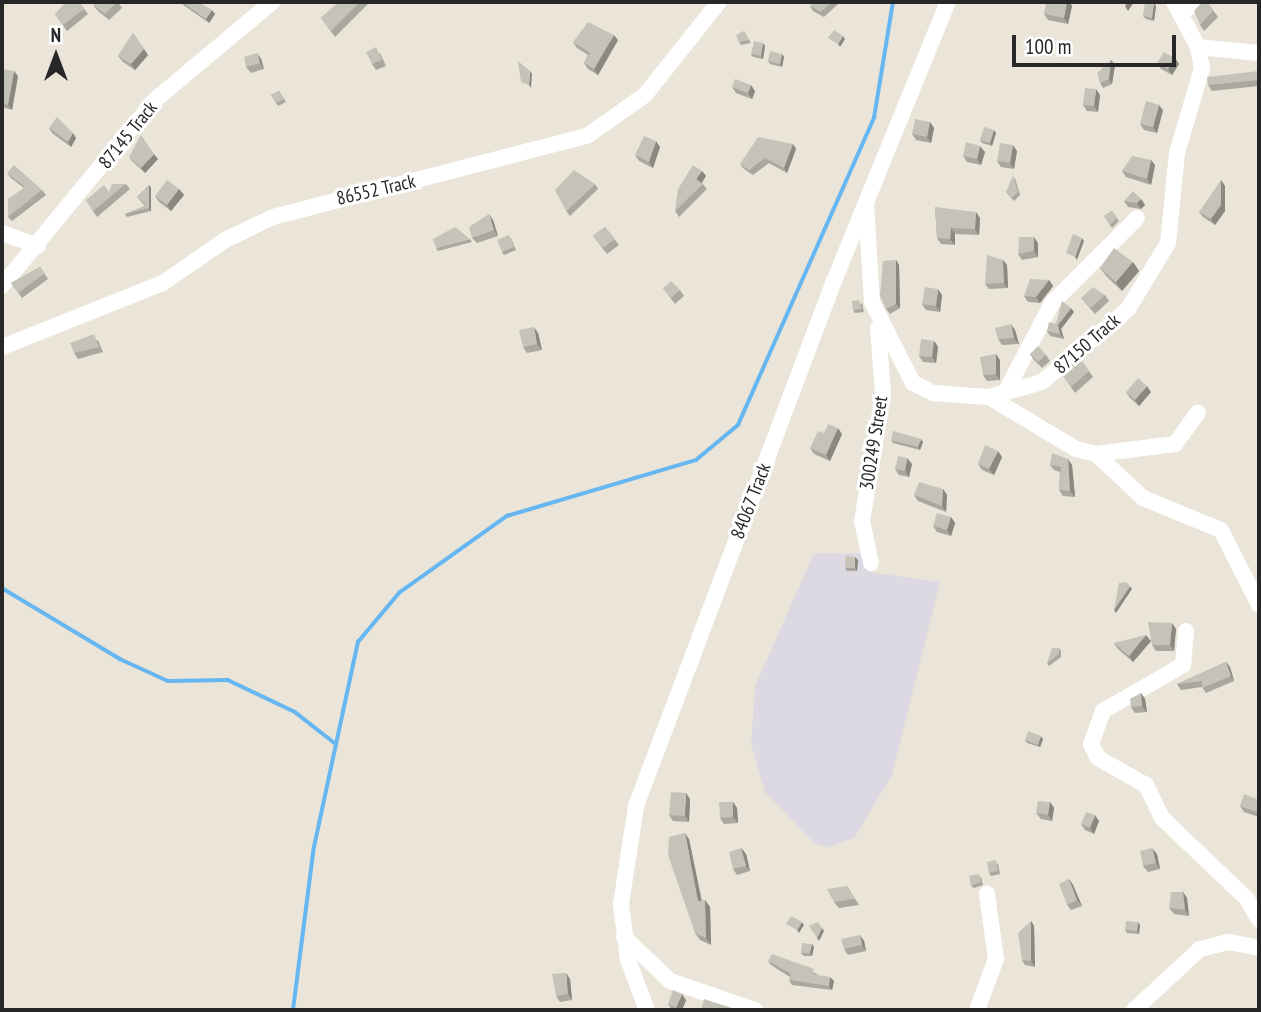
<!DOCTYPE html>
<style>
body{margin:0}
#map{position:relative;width:1261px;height:1012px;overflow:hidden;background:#eae5d8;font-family:"PT Sans Narrow",sans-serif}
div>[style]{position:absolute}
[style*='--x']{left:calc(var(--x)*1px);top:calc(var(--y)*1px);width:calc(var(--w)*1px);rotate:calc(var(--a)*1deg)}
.industrial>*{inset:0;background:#ddd9e2}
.stream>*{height:3.5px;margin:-1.75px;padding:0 1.75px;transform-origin:1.75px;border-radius:1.75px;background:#66b6f1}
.minor>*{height:16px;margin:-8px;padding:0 8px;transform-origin:8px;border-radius:8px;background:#fff}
.wall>*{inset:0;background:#a9a79e}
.shaded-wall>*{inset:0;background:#8a8881}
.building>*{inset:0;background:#c5c2b8}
span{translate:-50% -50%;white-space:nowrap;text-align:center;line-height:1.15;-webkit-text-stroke:6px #fff;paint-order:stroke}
.street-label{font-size:19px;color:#272727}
.frame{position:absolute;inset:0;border:4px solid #272727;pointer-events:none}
.north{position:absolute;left:21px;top:21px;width:70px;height:70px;-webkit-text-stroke:5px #fff;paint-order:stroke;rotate:0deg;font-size:19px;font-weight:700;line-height:28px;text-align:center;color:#272727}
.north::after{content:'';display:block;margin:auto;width:24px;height:32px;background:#272727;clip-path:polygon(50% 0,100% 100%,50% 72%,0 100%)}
.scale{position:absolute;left:1012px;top:35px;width:164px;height:32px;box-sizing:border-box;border:4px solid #272727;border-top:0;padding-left:9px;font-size:21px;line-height:24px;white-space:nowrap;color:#272727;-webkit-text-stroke:5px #fff;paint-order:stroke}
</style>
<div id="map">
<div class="industrial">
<i style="clip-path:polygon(814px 553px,864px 553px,869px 572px,940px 582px,892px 775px,855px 837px,828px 848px,814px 843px,765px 792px,751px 744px,755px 686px)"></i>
</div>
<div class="stream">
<i style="--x:2;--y:588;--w:138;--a:31"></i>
<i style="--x:120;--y:659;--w:53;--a:24.6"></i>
<i style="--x:168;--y:681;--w:60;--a:-1"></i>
<i style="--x:228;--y:680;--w:74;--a:25.5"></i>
<i style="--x:295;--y:712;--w:52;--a:38"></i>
<i style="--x:293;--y:1010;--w:164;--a:-82.7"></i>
<i style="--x:314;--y:847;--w:210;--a:-77.9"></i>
<i style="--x:358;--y:642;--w:64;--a:-50.1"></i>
<i style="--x:399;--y:593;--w:133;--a:-35.5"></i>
<i style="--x:507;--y:516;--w:197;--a:-16.5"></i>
<i style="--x:696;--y:460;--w:55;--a:-39.8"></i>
<i style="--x:738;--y:425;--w:336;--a:-66.1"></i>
<i style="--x:874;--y:118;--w:118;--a:-80.7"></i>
</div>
<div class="minor">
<i style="--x:1181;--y:13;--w:19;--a:-35"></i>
<i style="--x:1198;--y:47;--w:61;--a:5.6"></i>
<i style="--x:866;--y:204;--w:98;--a:86.5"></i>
<i style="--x:872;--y:302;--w:91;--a:63.2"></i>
<i style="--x:913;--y:383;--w:22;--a:27"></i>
<i style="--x:933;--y:393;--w:56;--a:4.1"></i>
<i style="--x:989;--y:397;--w:55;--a:-15.8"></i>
<i style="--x:1042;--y:382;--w:113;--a:-40.3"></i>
<i style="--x:1128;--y:309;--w:77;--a:-58.8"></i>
<i style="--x:1168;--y:243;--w:90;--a:-84.3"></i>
<i style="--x:1177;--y:153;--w:89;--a:-73.6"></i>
<i style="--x:1202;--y:68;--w:21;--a:-101"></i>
<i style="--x:1198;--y:47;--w:51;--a:-118.1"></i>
<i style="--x:2;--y:233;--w:38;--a:20"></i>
<i style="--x:2;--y:286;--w:241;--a:-50.6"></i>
<i style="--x:155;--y:100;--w:153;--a:-39.9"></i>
<i style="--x:2;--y:347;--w:173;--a:-21.7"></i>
<i style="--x:163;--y:283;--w:75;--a:-34.7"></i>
<i style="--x:225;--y:240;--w:53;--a:-25.6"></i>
<i style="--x:273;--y:217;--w:324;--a:-14.5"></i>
<i style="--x:587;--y:136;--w:71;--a:-35.3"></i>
<i style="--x:645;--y:95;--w:119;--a:-51.5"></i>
<i style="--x:1005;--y:393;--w:102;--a:-62.4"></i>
<i style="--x:1052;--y:303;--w:120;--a:-45"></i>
<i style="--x:989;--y:397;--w:101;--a:30.9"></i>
<i style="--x:1076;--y:449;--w:21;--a:14"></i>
<i style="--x:1096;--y:454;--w:80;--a:-7.2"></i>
<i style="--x:1175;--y:444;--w:39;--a:-54"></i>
<i style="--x:1096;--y:454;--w:64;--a:43.1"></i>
<i style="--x:1143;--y:498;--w:84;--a:22.3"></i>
<i style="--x:1221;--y:530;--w:84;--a:63.1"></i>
<i style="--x:871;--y:563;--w:43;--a:-102.1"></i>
<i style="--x:862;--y:521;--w:129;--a:-80.6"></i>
<i style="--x:883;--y:394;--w:66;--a:-94.3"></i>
<i style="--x:1186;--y:631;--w:34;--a:95"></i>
<i style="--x:1183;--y:665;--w:92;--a:150.1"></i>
<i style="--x:1103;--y:711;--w:35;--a:110"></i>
<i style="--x:1091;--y:744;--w:16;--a:63"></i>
<i style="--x:1098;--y:758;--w:55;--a:29.4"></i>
<i style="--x:1146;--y:785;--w:37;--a:64"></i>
<i style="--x:1162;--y:818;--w:117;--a:43.6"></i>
<i style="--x:1247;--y:899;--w:24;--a:60"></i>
<i style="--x:624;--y:937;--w:64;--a:43.7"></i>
<i style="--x:670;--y:981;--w:90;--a:18.8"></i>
<i style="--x:647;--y:1010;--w:53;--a:-110.8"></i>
<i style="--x:628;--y:960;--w:56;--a:-97.1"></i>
<i style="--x:621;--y:904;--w:99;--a:-81.3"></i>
<i style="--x:636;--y:806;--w:561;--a:-69.34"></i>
<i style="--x:834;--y:281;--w:301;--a:-67.8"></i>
<i style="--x:977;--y:1010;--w:54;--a:-69.6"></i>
<i style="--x:996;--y:959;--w:66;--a:-97.9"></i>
<i style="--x:1134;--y:1010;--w:90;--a:-42.7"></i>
<i style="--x:1200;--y:949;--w:30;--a:-14"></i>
<i style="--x:1229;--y:942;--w:31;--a:11"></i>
</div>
<div class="wall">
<i style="clip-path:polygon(79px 2px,88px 14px,67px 31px,55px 14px)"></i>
<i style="clip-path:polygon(118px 2px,122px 8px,109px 20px,98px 11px,93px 5px)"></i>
<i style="clip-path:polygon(179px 2px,198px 2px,215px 14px,209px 23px)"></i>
<i style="clip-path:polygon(339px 2px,367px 2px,368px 4px,335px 37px,321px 18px)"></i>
<i style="clip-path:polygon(813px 2px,836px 2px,838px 4px,824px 17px,813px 11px,810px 6px)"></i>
<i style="clip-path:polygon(1047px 2px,1069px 2px,1072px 6px,1068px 24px,1048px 20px,1044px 14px)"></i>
<i style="clip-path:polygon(1207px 2px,1218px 17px,1204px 31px,1200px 25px)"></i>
<i style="clip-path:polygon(1156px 6px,1154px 21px,1146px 19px,1143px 16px)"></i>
<i style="clip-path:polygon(744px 31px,751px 43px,741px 45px,739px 42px)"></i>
<i style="clip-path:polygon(133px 33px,148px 55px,135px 70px,123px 62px,118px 56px)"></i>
<i style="clip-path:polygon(618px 40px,598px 75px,588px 69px,584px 63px,588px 55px,577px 48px,573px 42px)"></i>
<i style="clip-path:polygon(765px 46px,763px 59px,753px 57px,751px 54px)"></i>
<i style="clip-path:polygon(380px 53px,386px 66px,376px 70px,372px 64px)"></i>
<i style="clip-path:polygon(782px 54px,784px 57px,782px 67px,770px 64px,768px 61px)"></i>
<i style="clip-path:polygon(1175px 58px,1179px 64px,1172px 75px,1161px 69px,1157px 63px)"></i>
<i style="clip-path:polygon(261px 59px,264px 69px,251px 73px,246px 67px)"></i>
<i style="clip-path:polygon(1111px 60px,1115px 65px,1112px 84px,1103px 88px,1100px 83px)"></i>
<i style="clip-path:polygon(2px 69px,18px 76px,12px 110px,2px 107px)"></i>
<i style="clip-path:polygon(1259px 71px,1259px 86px,1212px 91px,1208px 85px)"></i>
<i style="clip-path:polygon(732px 87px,755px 91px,752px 99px,736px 93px)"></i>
<i style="clip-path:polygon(279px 91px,286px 102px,278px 106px,271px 95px)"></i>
<i style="clip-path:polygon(1100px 95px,1098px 112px,1087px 111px,1083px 105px)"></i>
<i style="clip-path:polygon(1163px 110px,1157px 133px,1144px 130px,1140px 124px)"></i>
<i style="clip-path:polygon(930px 122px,934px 128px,931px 143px,916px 140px,912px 134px)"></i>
<i style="clip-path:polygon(49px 128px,73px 133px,76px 138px,71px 147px,52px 133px)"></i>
<i style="clip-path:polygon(994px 130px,996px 133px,992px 146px,982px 143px,980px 140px)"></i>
<i style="clip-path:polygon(793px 144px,796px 149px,787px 173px,769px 163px,753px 175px,744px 169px,740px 164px)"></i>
<i style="clip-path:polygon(660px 147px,653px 168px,639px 161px,635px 155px)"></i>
<i style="clip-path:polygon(1017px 151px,1014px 169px,1001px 167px,997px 161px)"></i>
<i style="clip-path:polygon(985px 152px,981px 165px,967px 162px,963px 156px)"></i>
<i style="clip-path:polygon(129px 157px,158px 159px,145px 173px,133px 162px)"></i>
<i style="clip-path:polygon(1151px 160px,1155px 165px,1151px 185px,1126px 177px,1122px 171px)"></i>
<i style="clip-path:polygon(702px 171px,706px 176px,702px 183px,707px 189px,679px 217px,675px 211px)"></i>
<i style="clip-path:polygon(7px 173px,42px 190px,46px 195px,12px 221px,8px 217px,24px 188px,11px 178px)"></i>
<i style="clip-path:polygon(1015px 178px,1020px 195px,1014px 201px,1006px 192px)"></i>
<i style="clip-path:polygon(126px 184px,130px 189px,97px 217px,86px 200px,109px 192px)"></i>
<i style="clip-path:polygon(595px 184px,598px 189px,570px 216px,566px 211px)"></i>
<i style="clip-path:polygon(149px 185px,151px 188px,151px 211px,127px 217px,125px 214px,145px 206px,137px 197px)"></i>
<i style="clip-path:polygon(1225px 186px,1225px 211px,1215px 225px,1203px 217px,1199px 212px)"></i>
<i style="clip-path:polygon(179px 189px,184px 195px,171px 211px,159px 202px,155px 196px)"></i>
<i style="clip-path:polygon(1141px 199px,1145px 205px,1141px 209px,1128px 207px,1124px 201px)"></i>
<i style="clip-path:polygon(935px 207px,980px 218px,979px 235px,955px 234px,955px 245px,941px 244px,937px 238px)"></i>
<i style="clip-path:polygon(1112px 211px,1119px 221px,1112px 228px,1104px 216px)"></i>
<i style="clip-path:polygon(493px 220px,498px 236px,477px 243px,472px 238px)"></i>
<i style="clip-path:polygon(605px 227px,619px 245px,607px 254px,593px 236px)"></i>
<i style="clip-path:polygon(511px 238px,516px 250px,504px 255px,502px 252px)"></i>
<i style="clip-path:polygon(470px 239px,472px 242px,438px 251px,436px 248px)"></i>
<i style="clip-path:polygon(1038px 243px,1038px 257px,1022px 260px,1018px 254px)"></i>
<i style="clip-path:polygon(896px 260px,899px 265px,900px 308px,890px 314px,886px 309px)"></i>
<i style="clip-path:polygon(1003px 260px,1007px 265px,1008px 288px,989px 289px,985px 284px)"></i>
<i style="clip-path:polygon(1133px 262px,1139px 271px,1122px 291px,1107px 277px,1100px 268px)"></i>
<i style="clip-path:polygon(40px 267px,48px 279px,22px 298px,11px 283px)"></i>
<i style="clip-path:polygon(1049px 280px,1053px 286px,1040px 303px,1028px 302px,1024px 296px)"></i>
<i style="clip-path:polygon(663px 288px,680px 290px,684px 296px,675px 304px)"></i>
<i style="clip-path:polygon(942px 295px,940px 312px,926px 310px,922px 304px)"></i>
<i style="clip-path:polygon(1105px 295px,1109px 301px,1095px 314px,1081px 298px)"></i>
<i style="clip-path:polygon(862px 303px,864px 312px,855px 313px,853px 310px)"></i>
<i style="clip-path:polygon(1074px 312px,1061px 329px,1064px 339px,1050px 336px,1047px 331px)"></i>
<i style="clip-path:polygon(1015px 330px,1019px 344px,1002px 345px,998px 339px)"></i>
<i style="clip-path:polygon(538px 333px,542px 350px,527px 353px,523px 347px)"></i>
<i style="clip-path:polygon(98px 340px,103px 352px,78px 359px,74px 353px)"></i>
<i style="clip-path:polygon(934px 341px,938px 347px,936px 363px,923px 362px,919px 356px)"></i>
<i style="clip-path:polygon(1030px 354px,1046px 355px,1050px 361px,1042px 368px,1034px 360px)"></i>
<i style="clip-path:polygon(1080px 358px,1093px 377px,1075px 393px,1060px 371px)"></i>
<i style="clip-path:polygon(1000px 360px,1000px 380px,987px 381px,983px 375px)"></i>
<i style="clip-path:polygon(1126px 392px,1151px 392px,1139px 406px,1130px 398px)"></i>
<i style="clip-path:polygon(824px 433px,842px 434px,830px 461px,814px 454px,810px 448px)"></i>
<i style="clip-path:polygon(891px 440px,923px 442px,920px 450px,893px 443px)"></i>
<i style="clip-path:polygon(1002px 457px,994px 475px,982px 470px,978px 464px)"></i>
<i style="clip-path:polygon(912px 464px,909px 477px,899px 475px,895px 469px)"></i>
<i style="clip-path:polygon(1050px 465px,1072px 465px,1075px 497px,1063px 496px,1059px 490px,1060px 472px,1054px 470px)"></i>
<i style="clip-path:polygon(943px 489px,947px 495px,946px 512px,918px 501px,914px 495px)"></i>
<i style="clip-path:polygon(951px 517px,955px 523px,951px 536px,937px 532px,933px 526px)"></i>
<i style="clip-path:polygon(858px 560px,857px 571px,847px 571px,845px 568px)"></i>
<i style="clip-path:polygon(1176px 629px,1174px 651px,1156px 651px,1152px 645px)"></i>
<i style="clip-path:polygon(1151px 641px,1133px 662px,1118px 649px,1114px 643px)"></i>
<i style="clip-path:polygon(1059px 648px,1061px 651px,1061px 657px,1049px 666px,1047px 663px)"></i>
<i style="clip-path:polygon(1226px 662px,1230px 667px,1234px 681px,1206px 693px,1202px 687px,1181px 690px,1177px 684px)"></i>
<i style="clip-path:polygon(1141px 693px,1145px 699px,1147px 712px,1135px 713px,1131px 707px)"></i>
<i style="clip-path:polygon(1043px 739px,1040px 747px,1027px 743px,1025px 740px)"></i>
<i style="clip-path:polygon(690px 799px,689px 822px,673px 821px,669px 815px)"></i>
<i style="clip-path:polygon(1259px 800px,1259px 817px,1244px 812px,1240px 806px)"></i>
<i style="clip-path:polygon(733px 802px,737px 808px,738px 823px,724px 824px,720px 818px)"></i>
<i style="clip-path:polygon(1050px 802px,1054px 808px,1052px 821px,1041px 819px,1036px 813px)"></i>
<i style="clip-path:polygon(1099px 821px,1094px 834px,1085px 830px,1081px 824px)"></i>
<i style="clip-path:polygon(689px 839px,702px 901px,705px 900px,710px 907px,711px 945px,700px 940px,695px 933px)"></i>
<i style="clip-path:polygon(741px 848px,746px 854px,750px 871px,737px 875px,733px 869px)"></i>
<i style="clip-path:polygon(1157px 854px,1160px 869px,1148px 872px,1143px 866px)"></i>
<i style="clip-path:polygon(998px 863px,1000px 874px,991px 876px,989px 873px)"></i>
<i style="clip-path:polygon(981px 877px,983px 885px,974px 888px,971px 886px)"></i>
<i style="clip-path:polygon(1069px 879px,1073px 885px,1082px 906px,1071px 910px,1067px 905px)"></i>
<i style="clip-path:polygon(847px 886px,859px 905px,839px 908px,834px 902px)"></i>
<i style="clip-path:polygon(1183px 892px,1187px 898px,1189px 916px,1174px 914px,1169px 908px)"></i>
<i style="clip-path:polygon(1031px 921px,1034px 926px,1035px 967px,1025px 965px,1022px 960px)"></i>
<i style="clip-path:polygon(1140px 925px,1139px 934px,1127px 933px,1125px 930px)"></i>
<i style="clip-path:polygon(864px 941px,866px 951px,848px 955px,844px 949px)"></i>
<i style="clip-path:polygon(812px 944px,814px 947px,812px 956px,804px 956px,801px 953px)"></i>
<i style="clip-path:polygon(768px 961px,818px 974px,817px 975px,834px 981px,832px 990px,792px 985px,789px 980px,790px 977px,771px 965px)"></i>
<i style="clip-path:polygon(570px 979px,572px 1000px,560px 1002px,556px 996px)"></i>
<i style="clip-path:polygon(686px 1000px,682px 1010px,672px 1010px,668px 1004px)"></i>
</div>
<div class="shaded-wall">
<i style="clip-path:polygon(1067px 2px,1069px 2px,1072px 6px,1068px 24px,1064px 18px)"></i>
<i style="clip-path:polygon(1128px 2px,1134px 2px,1128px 11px,1125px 6px)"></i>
<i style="clip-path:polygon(1154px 3px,1156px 6px,1154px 21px,1152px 18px)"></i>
<i style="clip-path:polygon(212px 10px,215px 14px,209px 23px,206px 19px)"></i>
<i style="clip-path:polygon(614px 35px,618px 40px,598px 75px,594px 69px)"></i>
<i style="clip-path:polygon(843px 36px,845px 39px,840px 47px,838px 44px)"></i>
<i style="clip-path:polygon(763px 43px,765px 46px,763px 59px,761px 56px)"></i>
<i style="clip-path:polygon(144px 49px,148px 55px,135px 70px,131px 64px)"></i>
<i style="clip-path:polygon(257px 53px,261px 59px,264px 69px,260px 63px)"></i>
<i style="clip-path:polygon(782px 54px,784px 57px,782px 67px,780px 64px)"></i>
<i style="clip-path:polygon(1175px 58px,1179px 64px,1172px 75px,1168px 69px)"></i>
<i style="clip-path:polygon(1111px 60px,1115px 65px,1112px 84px,1109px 79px)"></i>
<i style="clip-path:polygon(14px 71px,18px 76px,12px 110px,8px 105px)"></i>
<i style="clip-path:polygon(530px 71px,532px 74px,531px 88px,529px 85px)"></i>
<i style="clip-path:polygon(751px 85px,755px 91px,752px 99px,748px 93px)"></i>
<i style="clip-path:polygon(1096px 89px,1100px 95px,1098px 112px,1094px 106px)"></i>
<i style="clip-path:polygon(1159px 105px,1163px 110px,1157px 133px,1153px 127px)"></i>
<i style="clip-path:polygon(930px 122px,934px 128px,931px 143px,927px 137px)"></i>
<i style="clip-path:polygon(994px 130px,996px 133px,992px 146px,990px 143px)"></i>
<i style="clip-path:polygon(73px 133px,76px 138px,71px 147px,68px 142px)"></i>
<i style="clip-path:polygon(656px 141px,660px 147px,653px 168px,649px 162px)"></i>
<i style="clip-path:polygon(793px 144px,796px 149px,787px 173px,784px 168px)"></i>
<i style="clip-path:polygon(1013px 145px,1017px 151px,1014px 169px,1010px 163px)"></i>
<i style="clip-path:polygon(980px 146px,985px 152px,981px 165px,977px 159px)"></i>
<i style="clip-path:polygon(154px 154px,158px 159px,145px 173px,141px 168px)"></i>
<i style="clip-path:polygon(1151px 160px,1155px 165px,1151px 185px,1147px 179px)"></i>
<i style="clip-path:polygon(702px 171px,706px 176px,700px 185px,696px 179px)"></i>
<i style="clip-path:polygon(1221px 180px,1225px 186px,1225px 211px,1215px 225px,1211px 219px)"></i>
<i style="clip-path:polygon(149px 185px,151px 188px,151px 211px,149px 208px)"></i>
<i style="clip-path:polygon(179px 189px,184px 195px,171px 211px,167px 205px)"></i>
<i style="clip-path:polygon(1141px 199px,1145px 205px,1141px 209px,1137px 203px)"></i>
<i style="clip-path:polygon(976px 212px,980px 218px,979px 235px,975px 229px)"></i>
<i style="clip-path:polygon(489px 214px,493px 220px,498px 236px,494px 230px)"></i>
<i style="clip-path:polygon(951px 228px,955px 234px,955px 245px,950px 239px)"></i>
<i style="clip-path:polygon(1034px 237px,1038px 243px,1038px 257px,1034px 251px)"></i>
<i style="clip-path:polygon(1082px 238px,1084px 241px,1077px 260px,1075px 257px)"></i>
<i style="clip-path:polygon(896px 260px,899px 265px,900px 308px,896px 304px)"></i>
<i style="clip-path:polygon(1003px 260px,1007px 265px,1008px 288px,1004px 283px)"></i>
<i style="clip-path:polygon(1133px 262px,1139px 271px,1122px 291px,1116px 282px)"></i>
<i style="clip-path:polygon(1049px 280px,1053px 286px,1040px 303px,1036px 297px)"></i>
<i style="clip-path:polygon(938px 289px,942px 295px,940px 312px,936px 306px)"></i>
<i style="clip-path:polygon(1071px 308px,1074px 312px,1061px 329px,1064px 339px,1060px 334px,1058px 325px)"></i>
<i style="clip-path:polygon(1011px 324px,1015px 330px,1019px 344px,1014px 338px)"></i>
<i style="clip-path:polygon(534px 327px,538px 333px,542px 350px,537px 344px)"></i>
<i style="clip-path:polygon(934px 341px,938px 347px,936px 363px,932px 357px)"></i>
<i style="clip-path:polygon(996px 354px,1000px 360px,1000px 380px,996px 374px)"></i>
<i style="clip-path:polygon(1147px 386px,1151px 392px,1139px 406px,1135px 400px)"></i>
<i style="clip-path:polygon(838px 428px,842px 434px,830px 461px,826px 455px)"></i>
<i style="clip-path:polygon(921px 439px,923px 442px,920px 450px,918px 447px)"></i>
<i style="clip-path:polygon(998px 451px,1002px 457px,994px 475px,989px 469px)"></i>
<i style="clip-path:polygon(907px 458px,912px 464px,909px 477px,905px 471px)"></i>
<i style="clip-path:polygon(1068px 459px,1072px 465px,1075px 497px,1070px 491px)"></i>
<i style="clip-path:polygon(943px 489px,947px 495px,946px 512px,942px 506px)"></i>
<i style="clip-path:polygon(951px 517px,955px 523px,951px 536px,947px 530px)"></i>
<i style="clip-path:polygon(855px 557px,858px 560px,857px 571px,855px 568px)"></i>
<i style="clip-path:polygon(1130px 586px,1132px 589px,1116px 613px,1114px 610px)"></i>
<i style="clip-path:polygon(1172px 623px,1176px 629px,1174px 651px,1170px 645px)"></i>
<i style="clip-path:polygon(1146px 635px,1151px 641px,1133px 662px,1129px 656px)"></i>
<i style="clip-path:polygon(1226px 662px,1230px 667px,1234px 681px,1231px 676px)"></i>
<i style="clip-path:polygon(1141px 693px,1145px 699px,1147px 712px,1142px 706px)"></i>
<i style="clip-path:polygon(1041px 736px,1043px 739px,1040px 747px,1038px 745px)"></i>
<i style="clip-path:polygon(686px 793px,690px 799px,689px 822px,685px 816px)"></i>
<i style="clip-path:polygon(733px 802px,737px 808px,738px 823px,733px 817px)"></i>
<i style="clip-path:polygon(1050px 802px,1054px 808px,1052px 821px,1048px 815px)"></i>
<i style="clip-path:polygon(1095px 815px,1099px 821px,1094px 834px,1090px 828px)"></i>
<i style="clip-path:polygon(685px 833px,689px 839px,703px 908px,698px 901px)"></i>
<i style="clip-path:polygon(741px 848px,746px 854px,750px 871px,746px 866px)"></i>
<i style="clip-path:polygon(1152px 848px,1157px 854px,1160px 869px,1156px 863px)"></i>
<i style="clip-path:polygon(1069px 879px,1073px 885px,1082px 906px,1077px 900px)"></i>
<i style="clip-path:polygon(1183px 892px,1187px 898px,1189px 916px,1185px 910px)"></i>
<i style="clip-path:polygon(705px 900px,710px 907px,711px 945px,706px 938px)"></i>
<i style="clip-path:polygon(1031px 921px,1034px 926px,1035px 967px,1031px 961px)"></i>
<i style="clip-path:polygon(802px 922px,804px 925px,799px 933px,797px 930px)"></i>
<i style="clip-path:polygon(1138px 922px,1140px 925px,1139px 934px,1137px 931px)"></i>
<i style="clip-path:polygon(822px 928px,824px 931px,819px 941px,817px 938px)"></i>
<i style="clip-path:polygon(860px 935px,864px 941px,866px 951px,862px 945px)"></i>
<i style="clip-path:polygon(812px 944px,814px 947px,812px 956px,810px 953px)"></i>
<i style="clip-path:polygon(566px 973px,570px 979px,572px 1000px,568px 994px)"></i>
<i style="clip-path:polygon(830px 977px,834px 981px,832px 990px,829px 986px)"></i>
<i style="clip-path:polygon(682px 994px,686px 1000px,682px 1010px,678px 1010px,676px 1008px)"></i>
</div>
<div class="building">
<i style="clip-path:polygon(66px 2px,79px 2px,84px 9px,63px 25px,55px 14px)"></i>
<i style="clip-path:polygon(99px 2px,117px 2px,105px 14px,93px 5px)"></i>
<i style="clip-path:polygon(182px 2px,198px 2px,212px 10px,206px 19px)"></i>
<i style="clip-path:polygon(339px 2px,360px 2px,331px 31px,321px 18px)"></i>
<i style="clip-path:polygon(813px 2px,832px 2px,821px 12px,810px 6px)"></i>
<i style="clip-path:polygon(1047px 2px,1067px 2px,1064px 18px,1044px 14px)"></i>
<i style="clip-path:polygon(1145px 2px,1154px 3px,1152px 18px,1143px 16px)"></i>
<i style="clip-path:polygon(1202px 2px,1207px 2px,1213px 11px,1200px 25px,1194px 11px)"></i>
<i style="clip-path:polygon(588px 22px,614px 35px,594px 69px,584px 63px,590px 53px,573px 42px)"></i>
<i style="clip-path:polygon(834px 30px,843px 36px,838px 44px,828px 38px)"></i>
<i style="clip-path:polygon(744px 31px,749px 40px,739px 42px,736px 35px)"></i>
<i style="clip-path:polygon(133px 33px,144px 49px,131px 64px,118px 56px)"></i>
<i style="clip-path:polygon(754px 41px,763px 43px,761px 56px,751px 54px)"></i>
<i style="clip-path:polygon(376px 47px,382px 60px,372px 64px,366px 52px)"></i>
<i style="clip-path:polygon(770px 51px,782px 54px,780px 64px,768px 61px)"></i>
<i style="clip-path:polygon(1164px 52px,1175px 58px,1168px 69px,1157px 63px)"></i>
<i style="clip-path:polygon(257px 53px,260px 63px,246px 67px,244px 57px)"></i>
<i style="clip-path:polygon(1111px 60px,1109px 79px,1100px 83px,1097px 73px)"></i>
<i style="clip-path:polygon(518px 61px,530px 71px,529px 85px,521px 82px)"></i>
<i style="clip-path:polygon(2px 69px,14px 71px,8px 105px,2px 103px)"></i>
<i style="clip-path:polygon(1259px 71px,1259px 80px,1208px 85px,1207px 77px)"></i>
<i style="clip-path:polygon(735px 79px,751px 85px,748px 93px,732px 87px)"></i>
<i style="clip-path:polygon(1085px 88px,1096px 89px,1094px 106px,1083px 105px)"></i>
<i style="clip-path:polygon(279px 91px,284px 99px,276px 103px,271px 95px)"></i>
<i style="clip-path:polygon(1146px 101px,1159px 105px,1153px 127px,1140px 124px)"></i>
<i style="clip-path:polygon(57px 117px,73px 133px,68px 142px,49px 128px)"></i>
<i style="clip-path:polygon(915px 119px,930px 122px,927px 137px,912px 134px)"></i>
<i style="clip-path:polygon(984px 127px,994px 130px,990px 143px,980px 140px)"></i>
<i style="clip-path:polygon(141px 135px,154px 154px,141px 168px,129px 157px)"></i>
<i style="clip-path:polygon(644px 136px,656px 141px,649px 162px,635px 155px)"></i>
<i style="clip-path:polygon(758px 137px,793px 144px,784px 168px,765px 158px,749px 170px,740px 164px)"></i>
<i style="clip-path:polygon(966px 142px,980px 146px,977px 159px,963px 156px)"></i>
<i style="clip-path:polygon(1000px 143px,1013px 145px,1010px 163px,997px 161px)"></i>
<i style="clip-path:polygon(1132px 156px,1151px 160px,1147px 179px,1122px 171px)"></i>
<i style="clip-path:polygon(14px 165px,42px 190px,8px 217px,8px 199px,25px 187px,7px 173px)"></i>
<i style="clip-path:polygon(693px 165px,702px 171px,696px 179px,703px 184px,675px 211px,678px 189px)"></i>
<i style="clip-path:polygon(574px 170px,595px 184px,566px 211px,555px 190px)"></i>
<i style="clip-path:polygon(1013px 175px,1018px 192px,1012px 198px,1006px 192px)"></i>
<i style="clip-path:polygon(167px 180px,179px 189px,167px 205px,155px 196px)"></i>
<i style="clip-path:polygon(1221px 180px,1221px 205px,1211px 219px,1199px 212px)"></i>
<i style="clip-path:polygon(112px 184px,126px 184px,93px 211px,86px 200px,104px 185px,109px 192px)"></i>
<i style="clip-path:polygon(149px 185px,149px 208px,125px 214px,146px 205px,137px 197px)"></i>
<i style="clip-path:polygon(1133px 191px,1141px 199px,1137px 203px,1124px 201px)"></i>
<i style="clip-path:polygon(935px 207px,976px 212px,975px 229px,951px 228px,950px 239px,937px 238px)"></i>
<i style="clip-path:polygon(1112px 211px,1117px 218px,1110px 225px,1104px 216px)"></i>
<i style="clip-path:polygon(489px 214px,494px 230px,472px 238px,469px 227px)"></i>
<i style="clip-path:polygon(455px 227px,470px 239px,436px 248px,433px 239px)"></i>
<i style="clip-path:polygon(605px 227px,615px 239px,603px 248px,593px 236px)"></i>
<i style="clip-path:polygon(1073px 234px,1082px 238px,1075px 257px,1066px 253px)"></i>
<i style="clip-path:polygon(509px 235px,514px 247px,502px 252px,497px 240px)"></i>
<i style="clip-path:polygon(1019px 237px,1034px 237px,1034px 251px,1018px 254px)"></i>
<i style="clip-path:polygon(1114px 248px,1133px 262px,1116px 282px,1100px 268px)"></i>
<i style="clip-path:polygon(987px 255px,1003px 260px,1004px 283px,985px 284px)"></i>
<i style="clip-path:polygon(896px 260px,896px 304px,886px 309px,880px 296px,883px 261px)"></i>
<i style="clip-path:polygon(40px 267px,44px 274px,18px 293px,11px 283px)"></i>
<i style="clip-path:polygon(1030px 279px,1049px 280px,1036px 297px,1024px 296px)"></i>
<i style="clip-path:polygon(671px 281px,680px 290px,671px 298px,663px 288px)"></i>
<i style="clip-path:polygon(925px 287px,938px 289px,936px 306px,922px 304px)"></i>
<i style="clip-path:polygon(1093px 287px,1105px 295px,1091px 308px,1081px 298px)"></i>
<i style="clip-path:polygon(859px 300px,862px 309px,853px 310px,852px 301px)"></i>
<i style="clip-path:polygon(1062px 301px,1071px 308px,1058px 325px,1060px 334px,1047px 331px,1049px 322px,1056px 324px)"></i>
<i style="clip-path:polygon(1011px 324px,1014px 338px,998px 339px,995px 328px)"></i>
<i style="clip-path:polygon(534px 327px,537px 344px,523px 347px,519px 330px)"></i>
<i style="clip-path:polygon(94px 334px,99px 347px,74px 353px,70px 343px)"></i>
<i style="clip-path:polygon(921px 339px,934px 341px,932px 357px,919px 356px)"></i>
<i style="clip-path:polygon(1038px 346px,1046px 355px,1038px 362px,1030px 354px)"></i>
<i style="clip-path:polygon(996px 354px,996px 374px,983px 375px,980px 357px)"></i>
<i style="clip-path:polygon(1080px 358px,1089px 371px,1071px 387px,1060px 371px)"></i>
<i style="clip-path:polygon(1138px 378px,1147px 386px,1135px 400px,1126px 392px)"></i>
<i style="clip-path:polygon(828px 424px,838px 428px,826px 455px,810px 448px,818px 431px,824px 433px)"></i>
<i style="clip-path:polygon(893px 431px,921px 439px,918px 447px,891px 440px)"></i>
<i style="clip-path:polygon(985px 445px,998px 451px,989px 469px,978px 464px)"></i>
<i style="clip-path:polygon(1052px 453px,1068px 459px,1070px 491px,1059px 490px,1061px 467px,1050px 465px)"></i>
<i style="clip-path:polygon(898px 456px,907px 458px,905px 471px,895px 469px)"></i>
<i style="clip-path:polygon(919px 482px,943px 489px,942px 506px,914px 495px)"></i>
<i style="clip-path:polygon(937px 513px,951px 517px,947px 530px,933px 526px)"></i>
<i style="clip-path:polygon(846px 556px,855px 557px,855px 568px,845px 568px)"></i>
<i style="clip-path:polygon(1126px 582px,1130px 586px,1114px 610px,1119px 583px)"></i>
<i style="clip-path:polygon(1148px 622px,1172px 623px,1170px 645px,1152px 645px)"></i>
<i style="clip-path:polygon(1146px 635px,1129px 656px,1114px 643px)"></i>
<i style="clip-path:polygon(1052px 648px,1059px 648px,1059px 654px,1047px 663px)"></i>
<i style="clip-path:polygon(1226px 662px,1231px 676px,1202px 688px,1202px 681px,1177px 684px)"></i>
<i style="clip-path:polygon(1141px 693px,1142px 706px,1131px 707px,1130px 699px)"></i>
<i style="clip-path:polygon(1028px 731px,1041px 736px,1038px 745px,1025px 740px)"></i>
<i style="clip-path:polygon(671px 792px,686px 793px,685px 816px,669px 815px)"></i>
<i style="clip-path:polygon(1244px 794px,1259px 800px,1259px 804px,1256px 812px,1240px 806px)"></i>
<i style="clip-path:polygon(1038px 801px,1050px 802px,1048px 815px,1036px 813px)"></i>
<i style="clip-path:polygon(719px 802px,733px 802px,733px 817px,720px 818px)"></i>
<i style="clip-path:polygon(1086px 812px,1095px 815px,1090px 828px,1081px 824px)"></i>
<i style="clip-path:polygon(685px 833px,698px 901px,705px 900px,706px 938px,695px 933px,668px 855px,669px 837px)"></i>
<i style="clip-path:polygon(741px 848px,746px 866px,733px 869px,729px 852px)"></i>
<i style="clip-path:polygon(1152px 848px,1156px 863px,1143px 866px,1140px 851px)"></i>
<i style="clip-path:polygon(996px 860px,998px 871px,989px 873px,987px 862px)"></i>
<i style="clip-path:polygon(979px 874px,981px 882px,971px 886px,969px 876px)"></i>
<i style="clip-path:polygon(1069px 879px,1077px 900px,1067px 905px,1059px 884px)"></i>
<i style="clip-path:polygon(847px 886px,855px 899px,834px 902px,827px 889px)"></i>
<i style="clip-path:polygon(1171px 892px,1183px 892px,1185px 910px,1169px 908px)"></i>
<i style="clip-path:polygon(791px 916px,802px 922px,797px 930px,786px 924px)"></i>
<i style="clip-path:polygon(1031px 921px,1031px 961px,1022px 960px,1018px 933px)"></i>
<i style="clip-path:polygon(1126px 921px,1138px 922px,1137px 931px,1125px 930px)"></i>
<i style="clip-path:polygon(818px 922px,822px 928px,817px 938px,809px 926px)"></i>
<i style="clip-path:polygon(860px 935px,862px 945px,844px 949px,841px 939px)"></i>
<i style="clip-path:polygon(802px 943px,812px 944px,810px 953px,801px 953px)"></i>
<i style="clip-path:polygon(772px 954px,814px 969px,813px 974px,830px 977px,829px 986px,789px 980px,791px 974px,768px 961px)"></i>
<i style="clip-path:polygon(566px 973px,568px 994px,556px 996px,552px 974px)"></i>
<i style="clip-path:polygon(673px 990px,682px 994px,676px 1008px,668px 1004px)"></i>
<i style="clip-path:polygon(704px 999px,738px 1010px,701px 1010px)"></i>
</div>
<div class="street-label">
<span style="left:128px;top:135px;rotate:-51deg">87145 Track</span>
<span style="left:376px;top:190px;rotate:-13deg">86552 Track</span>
<span style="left:1087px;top:344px;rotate:-41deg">87150 Track</span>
<span style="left:874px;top:443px;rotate:-81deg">300249 Street</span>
<span style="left:751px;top:501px;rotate:-69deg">84067 Track</span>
</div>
<div class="frame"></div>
<div class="north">N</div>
<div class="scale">100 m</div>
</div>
